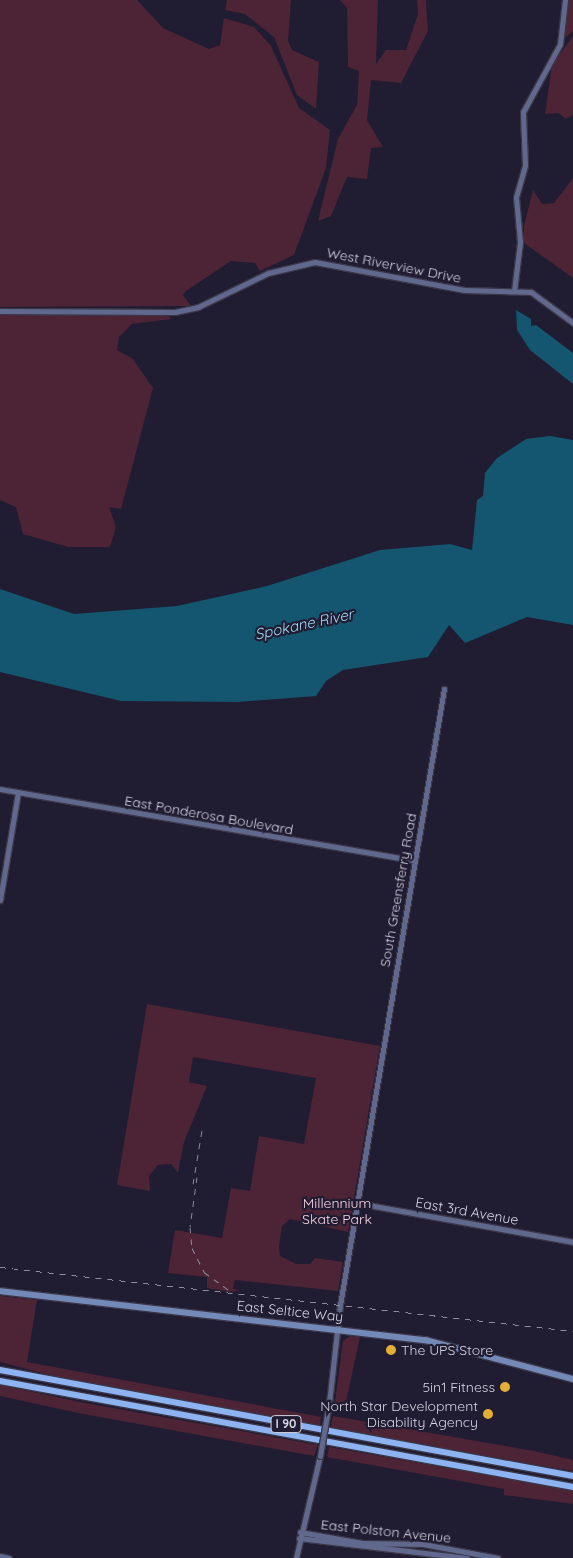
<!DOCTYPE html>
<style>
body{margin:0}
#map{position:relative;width:573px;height:1558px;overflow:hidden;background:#201c32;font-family:Quicksand,sans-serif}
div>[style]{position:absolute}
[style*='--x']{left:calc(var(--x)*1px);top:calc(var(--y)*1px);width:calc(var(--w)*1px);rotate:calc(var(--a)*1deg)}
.green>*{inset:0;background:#4d2336}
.water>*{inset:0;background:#14556f}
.roads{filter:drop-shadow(1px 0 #3b3749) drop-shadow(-1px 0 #3b3749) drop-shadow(0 1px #3b3749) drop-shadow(0 -1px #3b3749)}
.secondary>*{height:5px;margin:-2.5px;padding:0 2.5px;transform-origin:2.5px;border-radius:2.5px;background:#60698d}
.primary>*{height:5.5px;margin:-2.75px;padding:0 2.75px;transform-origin:2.75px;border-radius:2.75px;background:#7389b8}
.highway>*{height:6px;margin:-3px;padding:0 3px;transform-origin:3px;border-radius:3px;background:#8db3f1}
.rail>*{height:1px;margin-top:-0.5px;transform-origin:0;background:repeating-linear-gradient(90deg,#8e8b9d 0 6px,transparent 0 12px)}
.bridges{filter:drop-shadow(1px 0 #3b3749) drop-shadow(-1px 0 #3b3749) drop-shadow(0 1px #3b3749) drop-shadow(0 -1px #3b3749)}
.secondary-bridge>*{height:5px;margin:-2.5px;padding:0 2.5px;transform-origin:2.5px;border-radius:2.5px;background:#60698d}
.dots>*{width:14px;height:14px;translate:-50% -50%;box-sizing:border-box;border:2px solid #201c32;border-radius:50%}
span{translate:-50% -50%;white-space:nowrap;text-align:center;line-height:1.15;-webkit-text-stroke:4.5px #201c32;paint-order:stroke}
.shield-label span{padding:1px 4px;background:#201c32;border:1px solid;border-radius:4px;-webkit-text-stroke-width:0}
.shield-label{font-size:12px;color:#d5d3e2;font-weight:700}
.street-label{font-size:14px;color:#d5d3e2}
.park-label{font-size:14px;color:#f9d1e1}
.poi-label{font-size:14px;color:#d5d3e2}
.left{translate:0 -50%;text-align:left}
.right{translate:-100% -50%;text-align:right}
.water-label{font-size:15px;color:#9bd8f5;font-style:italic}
</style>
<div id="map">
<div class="green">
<i style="clip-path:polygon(0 0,137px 0,163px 28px,209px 49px,220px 45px,224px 18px,254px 27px,271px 46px,299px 108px,330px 130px,326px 168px,294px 255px,260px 271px,255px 263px,231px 261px,186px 291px,183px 295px,191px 306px,0 307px)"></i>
<i style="clip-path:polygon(227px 0,291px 0,288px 41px,292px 50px,319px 62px,316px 109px,297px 95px,274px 37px,245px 14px,225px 10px)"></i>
<i style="clip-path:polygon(340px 0,378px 0,376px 64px,386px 50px,406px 50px,418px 14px,417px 0,426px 0,428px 31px,401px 83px,371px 80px,367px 120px,383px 147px,371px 148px,367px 179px,347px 177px,331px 216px,318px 221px,338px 139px,357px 105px,359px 71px,348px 67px,347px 8px)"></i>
<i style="clip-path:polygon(569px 0,573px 0,573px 31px,564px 39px)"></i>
<i style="clip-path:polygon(573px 36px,573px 115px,566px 119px,558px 113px,545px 114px,552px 65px)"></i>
<i style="clip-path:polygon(573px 178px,573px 278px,524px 243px,524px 226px,533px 190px,542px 204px,554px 203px)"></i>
<i style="clip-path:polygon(36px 313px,167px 314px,171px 319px,132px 324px,119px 337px,117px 350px,133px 359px,153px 388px,121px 509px,109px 507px,116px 527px,110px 547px,68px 547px,23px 534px,16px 507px,0 500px,0 315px)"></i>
<i style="clip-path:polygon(147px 1004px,380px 1046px,348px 1232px,290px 1219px,282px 1226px,279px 1246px,280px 1256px,296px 1264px,310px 1264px,315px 1258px,343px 1262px,338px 1291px,235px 1280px,233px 1289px,240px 1291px,229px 1292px,207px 1288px,207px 1277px,168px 1273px,175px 1230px,222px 1238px,231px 1188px,250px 1191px,259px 1136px,304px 1144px,316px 1078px,193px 1057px,189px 1082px,207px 1086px,184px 1142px,178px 1173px,171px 1164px,158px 1165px,149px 1176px,150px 1191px,117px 1185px)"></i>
<i style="clip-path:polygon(0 1296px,37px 1300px,27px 1362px,321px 1417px,320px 1427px,96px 1387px,0 1362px)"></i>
<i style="clip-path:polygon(350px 1336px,360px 1337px,344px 1411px,334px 1409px,343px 1341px)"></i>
<i style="clip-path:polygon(0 1385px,80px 1402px,318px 1445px,314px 1456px,78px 1413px,0 1396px)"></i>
<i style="clip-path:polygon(333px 1416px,534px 1451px,573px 1460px,573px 1471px,330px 1429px)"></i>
<i style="clip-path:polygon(329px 1447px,573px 1490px,573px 1504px,504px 1495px,504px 1489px,327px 1457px)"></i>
</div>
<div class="water">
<i style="clip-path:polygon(516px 310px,531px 319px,531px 326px,536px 325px,573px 353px,573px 384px,530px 350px,517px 330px)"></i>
<i style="clip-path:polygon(550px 436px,573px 440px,573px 625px,527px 617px,465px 643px,449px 625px,428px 657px,343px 670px,326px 681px,316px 696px,238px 702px,121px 701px,0 672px,0 589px,74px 614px,177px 606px,267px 586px,380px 550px,450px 544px,472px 550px,477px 500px,483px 496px,485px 473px,497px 458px,526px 439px)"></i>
</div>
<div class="roads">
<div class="secondary">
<i style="--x:514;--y:291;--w:49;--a:-83"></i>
<i style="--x:520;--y:242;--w:45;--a:-95.1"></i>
<i style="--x:516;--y:197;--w:33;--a:-74"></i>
<i style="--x:525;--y:165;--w:53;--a:-92.2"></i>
<i style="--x:523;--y:112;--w:77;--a:-61.4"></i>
<i style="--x:560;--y:44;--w:44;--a:-83.5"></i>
<i style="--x:0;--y:311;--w:175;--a:0.3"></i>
<i style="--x:175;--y:312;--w:24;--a:-12"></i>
<i style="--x:198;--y:307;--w:78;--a:-25.9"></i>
<i style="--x:268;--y:273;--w:48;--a:-13.2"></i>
<i style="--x:315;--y:262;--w:152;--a:10.6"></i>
<i style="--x:464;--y:290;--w:67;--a:1.7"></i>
<i style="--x:531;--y:292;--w:52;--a:36.4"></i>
<i style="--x:0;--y:789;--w:421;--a:9.8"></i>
<i style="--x:0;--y:900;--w:109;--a:-80.5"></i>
<i style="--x:357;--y:1203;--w:219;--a:10.2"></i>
<i style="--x:329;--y:1403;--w:99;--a:-83.6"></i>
<i style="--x:340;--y:1305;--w:625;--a:-80.42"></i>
<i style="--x:300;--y:1532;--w:63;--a:10.1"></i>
<i style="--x:362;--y:1543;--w:61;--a:0.9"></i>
<i style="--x:423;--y:1544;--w:76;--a:10.6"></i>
<i style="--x:299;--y:1538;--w:169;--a:6.8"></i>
<i style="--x:0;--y:1556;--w:9;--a:13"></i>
<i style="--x:296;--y:1558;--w:105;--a:-76.8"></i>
</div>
<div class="primary">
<i style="--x:0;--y:1291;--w:429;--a:6.6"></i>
<i style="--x:426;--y:1340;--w:152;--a:14.9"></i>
</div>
<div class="highway">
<i style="--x:0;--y:1370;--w:583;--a:10.48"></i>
<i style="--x:0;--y:1381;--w:583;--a:10.48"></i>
</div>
</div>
<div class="rail">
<i style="--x:197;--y:1177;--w:50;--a:98"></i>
<i style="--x:190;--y:1227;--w:21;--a:85"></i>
<i style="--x:192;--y:1248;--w:27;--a:63"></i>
<i style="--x:204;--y:1272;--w:32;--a:36"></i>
<i style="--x:193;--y:1184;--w:55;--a:-80.5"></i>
<i style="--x:0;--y:1267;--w:577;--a:6.37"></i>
</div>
<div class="bridges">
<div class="secondary-bridge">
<i style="--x:320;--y:1456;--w:54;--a:-80.4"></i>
</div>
</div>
<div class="dots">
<i style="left:391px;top:1350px;background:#e2af34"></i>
<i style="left:505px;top:1387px;background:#e2af34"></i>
<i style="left:488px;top:1414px;background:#e2af34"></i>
</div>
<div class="shield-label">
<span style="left:286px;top:1424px">I 90</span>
</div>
<div class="street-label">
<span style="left:394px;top:265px;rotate:11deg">West Riverview Drive</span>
<span style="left:209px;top:815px;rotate:10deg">East Ponderosa Boulevard</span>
<span style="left:398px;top:890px;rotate:-80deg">South Greensferry Road</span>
<span style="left:467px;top:1211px;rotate:10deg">East 3rd Avenue</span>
<span style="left:290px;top:1311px;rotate:6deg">East Seltice Way</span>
<span style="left:386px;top:1531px;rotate:6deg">East Polston Avenue</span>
</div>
<div class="park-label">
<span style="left:337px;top:1211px">Millennium<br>Skate Park</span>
</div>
<div class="poi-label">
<span class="left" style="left:401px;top:1350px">The UPS Store</span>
<span class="right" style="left:495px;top:1387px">5in1 Fitness</span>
<span class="right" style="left:478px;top:1414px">North Star Development<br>Disability Agency</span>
</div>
<div class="water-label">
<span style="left:304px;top:624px;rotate:-12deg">Spokane River</span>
</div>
</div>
